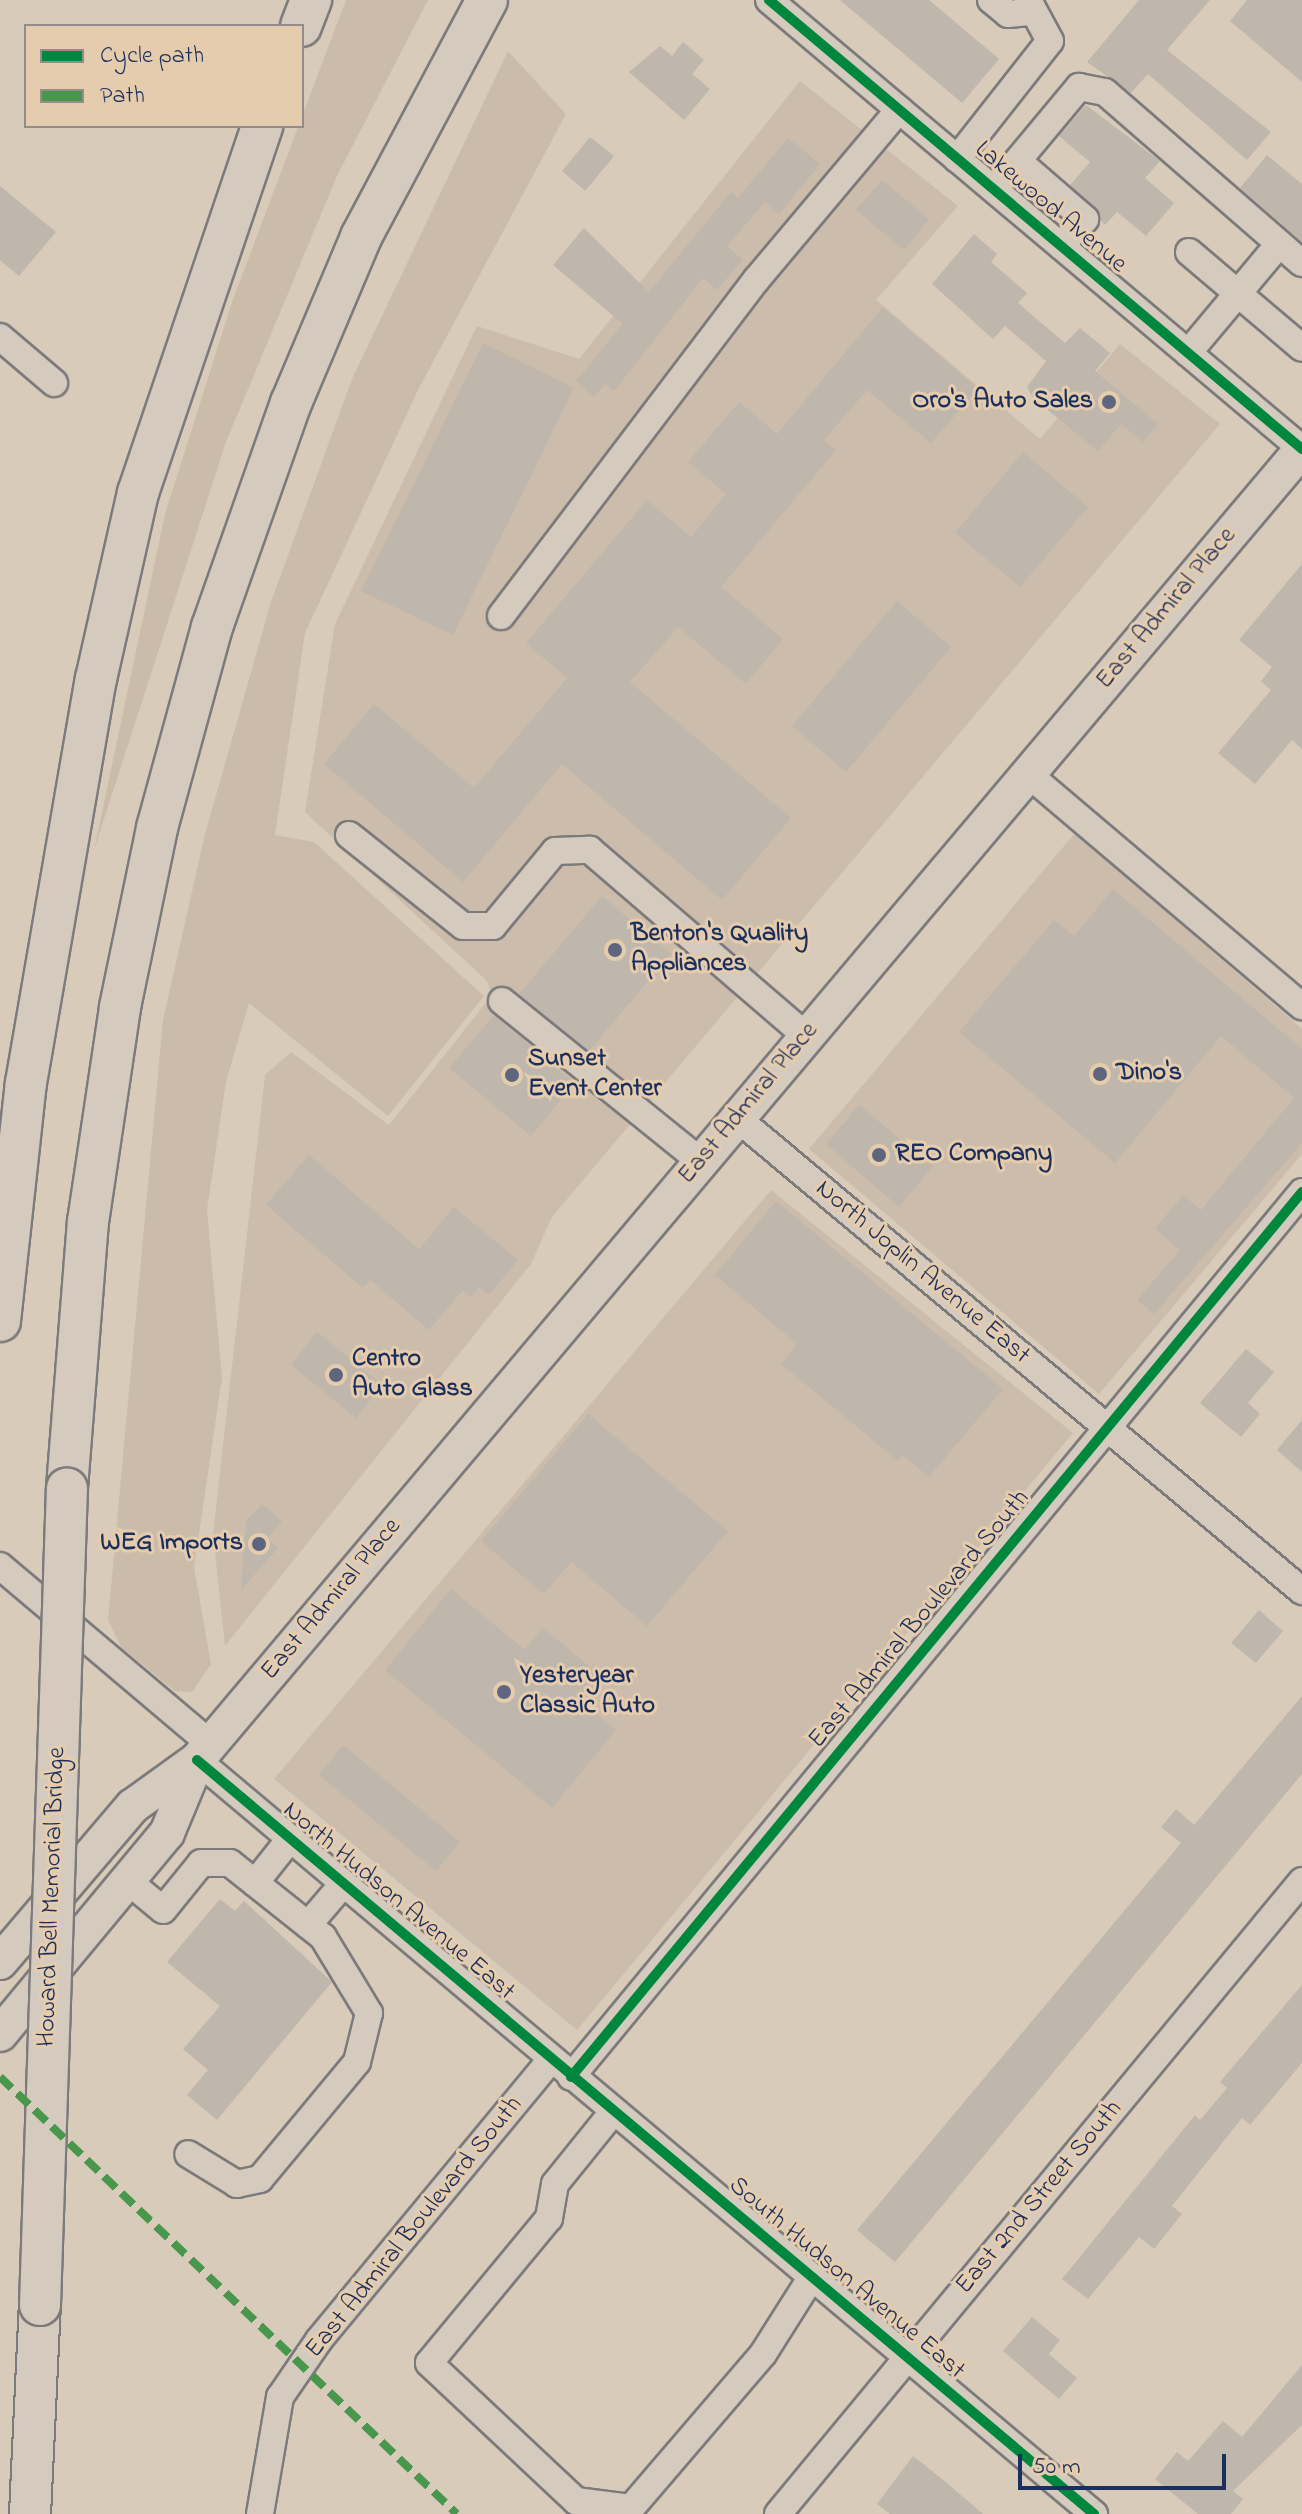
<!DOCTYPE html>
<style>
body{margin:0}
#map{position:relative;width:1302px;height:2514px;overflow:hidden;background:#d8cbba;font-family:"Indie Flower",sans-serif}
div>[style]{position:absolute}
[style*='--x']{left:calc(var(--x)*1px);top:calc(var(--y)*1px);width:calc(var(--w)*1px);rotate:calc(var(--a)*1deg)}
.built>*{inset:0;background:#ccbcab}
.green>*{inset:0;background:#cbbcaa}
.building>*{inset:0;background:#bfb7ac}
.roads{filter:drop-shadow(2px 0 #7c7a7b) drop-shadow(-2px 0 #7c7a7b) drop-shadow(0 2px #7c7a7b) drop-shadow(0 -2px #7c7a7b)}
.minor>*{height:26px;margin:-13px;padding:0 13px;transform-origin:13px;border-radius:13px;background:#d4cabe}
.major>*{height:34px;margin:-17px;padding:0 17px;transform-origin:17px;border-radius:17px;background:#d4cabe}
.highway>*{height:40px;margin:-20px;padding:0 20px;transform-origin:20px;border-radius:20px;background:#d4cabe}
.bridges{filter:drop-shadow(2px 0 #7c7a7b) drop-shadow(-2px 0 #7c7a7b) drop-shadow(0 2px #7c7a7b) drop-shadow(0 -2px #7c7a7b)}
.highway-bridge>*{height:40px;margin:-20px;padding:0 20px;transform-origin:20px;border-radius:20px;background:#d4cabe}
.quiet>*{height:8px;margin-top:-4px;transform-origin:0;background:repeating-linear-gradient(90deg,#49964d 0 16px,transparent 0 24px)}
.cycleway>*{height:10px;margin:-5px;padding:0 5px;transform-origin:5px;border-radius:5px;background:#00873e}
.dots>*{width:22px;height:22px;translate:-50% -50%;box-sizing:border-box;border:4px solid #e5ccad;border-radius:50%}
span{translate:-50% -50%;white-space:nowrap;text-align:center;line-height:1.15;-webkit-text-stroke:6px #e5ccad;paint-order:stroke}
.street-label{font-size:26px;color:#1b2f5e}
.poi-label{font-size:26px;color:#1b2f5e;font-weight:700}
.right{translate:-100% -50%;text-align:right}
.left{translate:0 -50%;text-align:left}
.legend{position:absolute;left:24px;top:24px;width:280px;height:104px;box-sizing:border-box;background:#e5ccad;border:2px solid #948d8d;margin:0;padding:10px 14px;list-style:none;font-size:24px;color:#1b2f5e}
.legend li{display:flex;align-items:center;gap:16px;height:40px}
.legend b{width:40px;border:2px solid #948d8d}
.scale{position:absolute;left:1018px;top:2454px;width:208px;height:36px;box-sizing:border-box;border:4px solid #1b2f5e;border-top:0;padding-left:10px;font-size:24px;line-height:28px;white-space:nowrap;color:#1b2f5e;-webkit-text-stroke:6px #e5ccad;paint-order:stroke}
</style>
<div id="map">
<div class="built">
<i style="clip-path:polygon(800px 81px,958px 206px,876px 300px,1040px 439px,1120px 344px,1220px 424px,552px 1217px,531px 1264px,225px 1646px,213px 1534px,265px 1075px,291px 1052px,389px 1125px,492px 995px,487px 981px,305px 812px,335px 624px,477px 326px,579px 359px)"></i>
<i style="clip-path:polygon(1075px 833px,1302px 1029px,1302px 1154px,1099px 1394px,809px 1149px)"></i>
<i style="clip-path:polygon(771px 1190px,1073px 1433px,577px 2030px,274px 1779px)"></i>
</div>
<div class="green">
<i style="clip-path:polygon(346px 0,428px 0,337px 176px,226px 442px,94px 850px,165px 514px,232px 302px)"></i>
<i style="clip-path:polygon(508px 51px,566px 114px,418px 390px,305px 633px,275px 835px,314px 842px,484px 996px,388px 1116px,249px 1003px,226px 1082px,207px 1210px,222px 1378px,194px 1567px,211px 1664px,192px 1692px,175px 1691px,121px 1647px,108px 1620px,163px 1020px,205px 834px,271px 602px,352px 379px)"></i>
</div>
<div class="building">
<i style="clip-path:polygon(840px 0,929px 0,999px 59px,962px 103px)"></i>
<i style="clip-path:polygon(1139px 0,1210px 0,1167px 50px,1271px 132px,1247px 160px,1148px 74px,1131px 93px,1087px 62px)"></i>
<i style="clip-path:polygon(1247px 0,1302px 0,1302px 82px,1230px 21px)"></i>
<i style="clip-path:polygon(683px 42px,704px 60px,692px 74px,710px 89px,684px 120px,629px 72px,660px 46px,672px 56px)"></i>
<i style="clip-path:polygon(1086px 105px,1160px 161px,1145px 178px,1174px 203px,1146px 236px,1117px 212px,1105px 225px,1070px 185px,1090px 162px,1059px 136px)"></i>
<i style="clip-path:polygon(590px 137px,614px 156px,585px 191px,562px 171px)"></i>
<i style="clip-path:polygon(788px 138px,820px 164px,779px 214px,765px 202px,727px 246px,743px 260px,717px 290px,703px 278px,614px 391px,605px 384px,594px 397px,576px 381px,623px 324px,553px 265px,584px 228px,649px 292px,731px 192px,738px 198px)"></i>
<i style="clip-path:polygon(1267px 155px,1302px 184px,1302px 242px,1240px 188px)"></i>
<i style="clip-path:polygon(882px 180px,929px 219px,904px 250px,856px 210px)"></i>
<i style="clip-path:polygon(0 186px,56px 232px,19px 276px,0 260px)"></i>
<i style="clip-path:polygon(974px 234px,997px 254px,991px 262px,1027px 293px,1018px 303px,1065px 343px,1080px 328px,1110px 353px,1095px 371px,1158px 424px,1143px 442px,1121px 424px,1098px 451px,1033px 398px,1027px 387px,1046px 361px,1005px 326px,993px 339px,932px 284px)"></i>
<i style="clip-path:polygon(883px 307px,978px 389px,931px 443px,867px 390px,824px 440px,836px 450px,721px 587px,783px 639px,746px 684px,678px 627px,630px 682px,791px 818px,722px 900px,562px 764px,463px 882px,324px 764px,374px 704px,474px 788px,567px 678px,526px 643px,647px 500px,691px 537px,726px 494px,688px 462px,739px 402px,777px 434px)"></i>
<i style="clip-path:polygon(483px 343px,574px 388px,453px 635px,361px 591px)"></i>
<i style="clip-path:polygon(1023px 452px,1088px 507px,1020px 587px,955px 533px)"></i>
<i style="clip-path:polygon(1302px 564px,1302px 749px,1292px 740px,1255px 784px,1218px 753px,1271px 690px,1261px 681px,1272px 667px,1239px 640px)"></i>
<i style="clip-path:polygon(897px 601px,951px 647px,846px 772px,792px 726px)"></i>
<i style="clip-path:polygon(1113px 889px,1302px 1049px,1302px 1143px,1154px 1314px,1137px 1300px,1180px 1250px,1155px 1229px,1183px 1195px,1201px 1210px,1294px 1098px,1221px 1036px,1115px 1163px,959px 1032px,1054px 920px,1074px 936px)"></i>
<i style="clip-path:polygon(602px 896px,671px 954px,589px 1051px,519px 994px)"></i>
<i style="clip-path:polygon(494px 1015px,575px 1083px,531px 1136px,449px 1068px)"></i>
<i style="clip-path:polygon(859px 1105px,933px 1166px,899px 1207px,826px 1144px)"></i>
<i style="clip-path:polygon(309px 1155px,419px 1249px,454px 1207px,518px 1260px,489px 1295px,479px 1287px,471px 1297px,463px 1290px,429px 1330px,370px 1280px,363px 1288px,266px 1205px)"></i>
<i style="clip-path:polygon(776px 1201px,1003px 1389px,929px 1477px,902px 1455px,898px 1461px,781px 1364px,797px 1344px,715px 1275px)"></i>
<i style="clip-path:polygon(317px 1332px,382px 1385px,356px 1418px,291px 1365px)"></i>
<i style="clip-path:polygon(1246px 1349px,1274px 1372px,1248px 1403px,1260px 1414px,1241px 1437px,1200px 1403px)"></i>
<i style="clip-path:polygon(588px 1414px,728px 1531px,647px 1626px,571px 1562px,544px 1594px,481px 1541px)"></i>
<i style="clip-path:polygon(1302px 1420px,1302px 1472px,1277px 1450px)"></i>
<i style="clip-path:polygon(262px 1504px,282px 1521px,267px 1539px,278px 1548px,241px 1590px,246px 1521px)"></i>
<i style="clip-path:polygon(451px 1589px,525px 1650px,543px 1628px,606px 1680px,586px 1705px,616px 1730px,552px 1808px,385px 1670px)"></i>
<i style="clip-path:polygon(1259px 1610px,1283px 1631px,1256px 1663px,1231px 1643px)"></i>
<i style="clip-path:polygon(1302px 1696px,1302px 1774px,895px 2262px,857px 2230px,1181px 1843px,1161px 1827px,1176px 1809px,1194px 1825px)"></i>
<i style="clip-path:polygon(343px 1745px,460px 1842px,436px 1871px,319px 1775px)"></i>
<i style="clip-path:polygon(220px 1899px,235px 1911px,244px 1901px,332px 1982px,217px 2120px,187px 2095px,208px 2070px,183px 2049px,220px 2006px,167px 1962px)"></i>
<i style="clip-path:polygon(1302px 1985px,1302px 2063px,1250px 2125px,1242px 2118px,1172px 2206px,1182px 2214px,1154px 2249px,1139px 2237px,1088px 2299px,1062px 2279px,1195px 2115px,1200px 2120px,1227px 2088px,1220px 2082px)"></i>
<i style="clip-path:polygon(1032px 2317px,1060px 2340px,1049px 2354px,1077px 2378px,1059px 2399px,1003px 2351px)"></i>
<i style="clip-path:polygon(1302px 2365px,1302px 2425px,1233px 2491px,1243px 2499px,1231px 2514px,1198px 2514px,1155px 2479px,1177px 2452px,1188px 2461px,1223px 2421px,1242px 2437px)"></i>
<i style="clip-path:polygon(913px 2456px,942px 2479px,983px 2514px,890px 2514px,877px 2504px)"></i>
</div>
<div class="roads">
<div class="minor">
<i style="--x:769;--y:0;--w:697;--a:40.11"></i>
<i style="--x:991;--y:0;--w:22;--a:39"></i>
<i style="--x:1008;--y:14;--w:22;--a:-5"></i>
<i style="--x:957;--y:159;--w:150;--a:-51.8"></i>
<i style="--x:1050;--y:41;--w:47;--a:-118.2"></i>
<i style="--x:1018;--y:161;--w:89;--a:40.9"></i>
<i style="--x:1085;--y:219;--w:36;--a:132"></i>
<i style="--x:994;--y:189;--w:133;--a:-50.2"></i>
<i style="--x:1079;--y:87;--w:26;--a:11"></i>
<i style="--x:1105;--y:92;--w:261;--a:41"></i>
<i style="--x:1189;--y:252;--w:148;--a:40.3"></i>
<i style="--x:0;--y:337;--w:71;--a:40.4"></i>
<i style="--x:1188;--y:353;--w:142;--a:-50.1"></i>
<i style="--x:501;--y:616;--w:423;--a:-52.8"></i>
<i style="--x:757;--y:279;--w:221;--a:-50"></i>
<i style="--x:1028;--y:774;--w:359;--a:40.3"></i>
<i style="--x:349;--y:835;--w:146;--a:38.6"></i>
<i style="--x:463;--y:926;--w:30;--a:0"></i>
<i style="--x:493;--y:926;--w:97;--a:-50.4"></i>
<i style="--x:555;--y:851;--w:35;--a:-2"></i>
<i style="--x:590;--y:850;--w:285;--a:40.7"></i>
<i style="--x:502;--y:1001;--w:255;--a:38.9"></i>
<i style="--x:737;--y:1118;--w:737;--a:39.93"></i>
<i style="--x:0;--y:1566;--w:276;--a:40.2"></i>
<i style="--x:197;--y:1760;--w:1172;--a:40.05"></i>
<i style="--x:128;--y:1881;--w:45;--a:39.6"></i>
<i style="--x:163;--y:1910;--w:60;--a:-51"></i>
<i style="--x:201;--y:1863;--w:29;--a:0"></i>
<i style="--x:230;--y:1863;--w:119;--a:38.5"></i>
<i style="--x:323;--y:1937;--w:89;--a:58.8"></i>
<i style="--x:369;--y:2013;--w:50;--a:103.8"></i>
<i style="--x:357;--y:2062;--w:152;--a:129.7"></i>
<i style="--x:260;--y:2179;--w:24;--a:168"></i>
<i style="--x:237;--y:2184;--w:57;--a:-148.5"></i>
<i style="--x:255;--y:1883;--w:56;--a:-51.5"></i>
<i style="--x:308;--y:1925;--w:54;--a:-49.5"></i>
<i style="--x:571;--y:2077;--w:1148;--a:-50.44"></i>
<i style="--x:613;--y:2112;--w:92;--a:128.9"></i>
<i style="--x:555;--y:2184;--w:35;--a:100"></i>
<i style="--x:549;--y:2218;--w:188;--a:129.6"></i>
<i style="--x:429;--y:2363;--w:202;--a:43.2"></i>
<i style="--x:576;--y:2501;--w:55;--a:7.3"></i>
<i style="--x:631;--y:2508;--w:203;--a:-49.4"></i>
<i style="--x:763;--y:2354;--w:90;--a:-57.7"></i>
<i style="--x:260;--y:2514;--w:119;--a:-80.3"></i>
<i style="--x:280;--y:2397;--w:69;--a:-55.6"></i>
<i style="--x:319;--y:2340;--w:364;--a:-50.4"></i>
<i style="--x:778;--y:2514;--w:822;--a:-50.38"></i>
</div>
<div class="major">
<i style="--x:0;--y:1962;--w:205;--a:-49.6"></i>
<i style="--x:133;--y:1806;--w:79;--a:-35.7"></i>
<i style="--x:197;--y:1760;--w:1715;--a:-49.87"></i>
<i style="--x:0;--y:2034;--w:261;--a:-50.3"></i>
<i style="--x:167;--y:1833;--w:78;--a:-67.4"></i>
</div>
<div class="highway">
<i style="--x:301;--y:26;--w:28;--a:-69"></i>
<i style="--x:0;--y:1321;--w:239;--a:-83.8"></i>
<i style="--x:26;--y:1083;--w:410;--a:-80.2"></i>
<i style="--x:96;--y:679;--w:191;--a:-77.3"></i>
<i style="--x:138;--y:493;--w:387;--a:-71.3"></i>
<i style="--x:67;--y:1488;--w:267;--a:-85.5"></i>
<i style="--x:88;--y:1222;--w:217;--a:-81.5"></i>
<i style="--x:120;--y:1007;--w:183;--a:-78.3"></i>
<i style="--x:157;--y:828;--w:208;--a:-74.7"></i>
<i style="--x:212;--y:627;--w:238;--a:-70.6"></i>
<i style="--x:291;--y:403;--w:180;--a:-67.1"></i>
<i style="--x:361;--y:237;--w:268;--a:-62"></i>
<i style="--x:30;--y:2514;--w:209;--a:-87.3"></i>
</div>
</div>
<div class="bridges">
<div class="highway-bridge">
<i style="--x:40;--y:2305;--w:817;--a:-88.11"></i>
</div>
</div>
<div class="quiet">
<i style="--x:0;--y:2077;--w:632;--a:43.72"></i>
</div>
<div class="cycleway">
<i style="--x:769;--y:0;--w:697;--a:40.11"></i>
<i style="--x:197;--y:1760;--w:1172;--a:40.05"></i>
<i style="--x:571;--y:2077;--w:1148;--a:-50.44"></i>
</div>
<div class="dots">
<i style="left:1109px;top:402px;background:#5d667e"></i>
<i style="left:615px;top:950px;background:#5d667e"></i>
<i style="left:1100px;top:1074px;background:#5d667e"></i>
<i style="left:512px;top:1075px;background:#5d667e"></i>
<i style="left:879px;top:1155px;background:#5d667e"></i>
<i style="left:336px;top:1375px;background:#5d667e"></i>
<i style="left:259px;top:1544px;background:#5d667e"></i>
<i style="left:504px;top:1692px;background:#5d667e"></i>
</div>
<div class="street-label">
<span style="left:1050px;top:208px;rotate:40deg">Lakewood Avenue</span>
<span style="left:1167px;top:609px;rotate:-50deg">East Admiral Place</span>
<span style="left:749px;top:1104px;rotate:-50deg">East Admiral Place</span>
<span style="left:922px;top:1273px;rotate:40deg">North Joplin Avenue East</span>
<span style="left:332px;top:1600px;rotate:-50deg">East Admiral Place</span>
<span style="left:920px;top:1620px;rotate:-50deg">East Admiral Boulevard South</span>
<span style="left:53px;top:1897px;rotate:-88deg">Howard Bell Memorial Bridge</span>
<span style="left:398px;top:1902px;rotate:40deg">North Hudson Avenue East</span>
<span style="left:1040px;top:2198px;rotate:-50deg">East 2nd Street South</span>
<span style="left:415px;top:2228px;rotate:-51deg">East Admiral Boulevard South</span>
<span style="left:846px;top:2279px;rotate:40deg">South Hudson Avenue East</span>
</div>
<div class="poi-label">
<span class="right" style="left:1093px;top:402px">Oro's Auto Sales</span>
<span class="left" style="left:631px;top:950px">Benton's Quality<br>Appliances</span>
<span class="left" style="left:528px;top:1075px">Sunset<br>Event Center</span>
<span class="left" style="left:1116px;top:1074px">Dino's</span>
<span class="left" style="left:895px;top:1155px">REO Company</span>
<span class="left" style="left:352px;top:1375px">Centro<br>Auto Glass</span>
<span class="right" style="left:243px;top:1544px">WEG Imports</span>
<span class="left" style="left:520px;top:1692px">Yesteryear<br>Classic Auto</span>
</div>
<ul class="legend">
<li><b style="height:10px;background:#00873e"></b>Cycle path</li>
<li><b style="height:10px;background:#49964d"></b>Path</li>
</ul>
<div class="scale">50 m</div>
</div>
